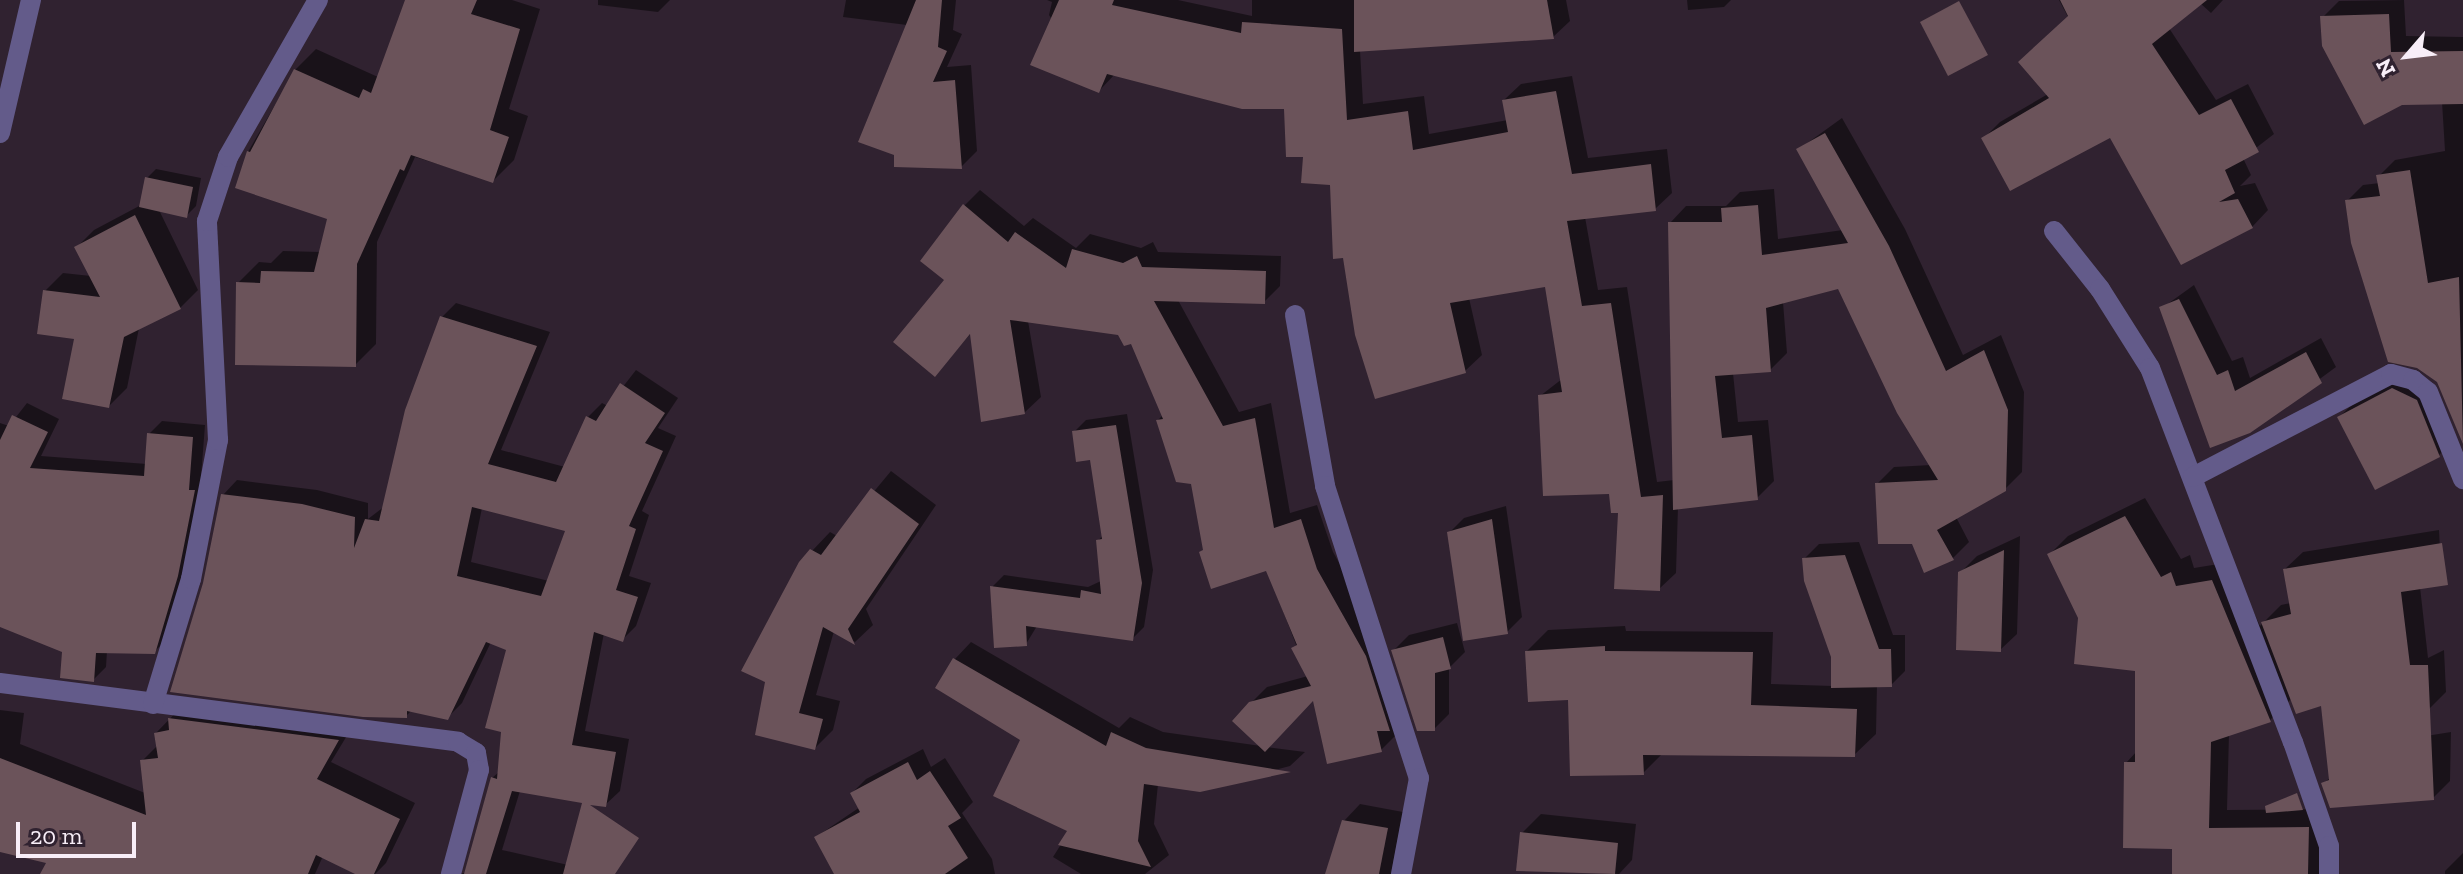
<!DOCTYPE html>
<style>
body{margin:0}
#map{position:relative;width:2463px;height:874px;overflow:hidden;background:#302230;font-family:"Zilla Slab",serif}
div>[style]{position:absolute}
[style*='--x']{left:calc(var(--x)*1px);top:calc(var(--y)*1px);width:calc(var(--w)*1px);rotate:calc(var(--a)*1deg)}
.shadow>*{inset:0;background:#0007}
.building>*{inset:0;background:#6b535a}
.street>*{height:20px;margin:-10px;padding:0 10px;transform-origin:10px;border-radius:10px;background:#635b8a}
span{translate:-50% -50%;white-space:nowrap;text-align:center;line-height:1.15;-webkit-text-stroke:8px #302230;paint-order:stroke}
.north{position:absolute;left:2367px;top:16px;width:80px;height:80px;-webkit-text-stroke:6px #302230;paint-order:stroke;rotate:242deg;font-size:22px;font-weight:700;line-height:32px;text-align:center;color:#f8eef8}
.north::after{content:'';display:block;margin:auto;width:28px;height:36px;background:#f8eef8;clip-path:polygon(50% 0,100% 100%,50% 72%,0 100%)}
.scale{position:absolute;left:16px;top:822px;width:120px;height:36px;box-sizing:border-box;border:4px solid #f8eef8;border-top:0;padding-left:10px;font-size:24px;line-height:28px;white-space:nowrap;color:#f8eef8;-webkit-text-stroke:6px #302230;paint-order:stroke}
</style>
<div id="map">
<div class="shadow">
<i style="clip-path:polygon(407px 0,512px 0,540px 9px,509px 109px,528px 116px,514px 160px,493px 181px,415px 157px,377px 242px,376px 344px,355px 365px,238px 283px,259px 262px,271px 263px,283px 251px,321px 252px,329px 218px,248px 152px,295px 70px,316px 49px,378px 77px)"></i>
<i style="clip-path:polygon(598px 0,670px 0,658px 12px,598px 5px)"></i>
<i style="clip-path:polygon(846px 0,956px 0,953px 30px,962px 34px,947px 67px,971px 65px,977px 151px,961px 167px,907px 25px,843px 17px)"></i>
<i style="clip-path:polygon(1047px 0,1178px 0,1252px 16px,1252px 0,1566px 0,1570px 21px,1553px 37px,1360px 50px,1363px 104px,1424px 96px,1429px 134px,1508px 120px,1504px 100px,1521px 84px,1572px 76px,1588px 158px,1667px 149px,1672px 193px,1655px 209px,1585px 217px,1598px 290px,1627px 287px,1657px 482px,1674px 480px,1670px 223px,1686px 206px,1726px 206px,1740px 192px,1774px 189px,1778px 239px,1843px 230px,1799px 149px,1842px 118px,1905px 229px,1963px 355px,2001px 335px,2024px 392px,2022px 472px,2005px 489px,1956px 517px,1969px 542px,1952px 559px,1914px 541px,1877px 484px,1894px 467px,1931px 465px,1839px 287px,1783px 302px,1787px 353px,1770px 370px,1733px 373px,1738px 422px,1768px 420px,1774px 481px,1757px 498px,1678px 507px,1676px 573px,1659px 589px,1611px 492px,1540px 396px,1562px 379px,1547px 284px,1469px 298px,1482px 355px,1465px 371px,1332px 183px,1305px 155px,1286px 107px,1115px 74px,1099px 91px,1049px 15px,1052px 2px)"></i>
<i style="clip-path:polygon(1687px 0,1731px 0,1724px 7px,1688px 10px)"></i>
<i style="clip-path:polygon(2059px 0,2223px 0,2211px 13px,2200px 3px,2169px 28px,2216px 100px,2248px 84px,2274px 134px,2243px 158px,2251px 175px,2240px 186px,2255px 183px,2268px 210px,2252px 227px,2110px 135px,1984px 138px,2000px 122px,2048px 94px,2068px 17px)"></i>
<i style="clip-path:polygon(2404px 0,2406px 36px,2463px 37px,2463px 442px,2438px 381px,2418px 366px,2347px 201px,2363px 185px,2380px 183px,2379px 176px,2395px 160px,2445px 151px,2442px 102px,2323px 17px,2339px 1px)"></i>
<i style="clip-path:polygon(156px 169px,201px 178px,196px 206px,186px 216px,159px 210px,198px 290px,180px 308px,139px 328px,127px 388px,109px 406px,76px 337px,45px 291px,63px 273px,91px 276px,76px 248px,94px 230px,141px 205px,147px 178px)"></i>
<i style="clip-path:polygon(980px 190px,1024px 226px,1033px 218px,1076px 248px,1090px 234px,1141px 248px,1153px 242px,1158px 252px,1281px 256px,1280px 286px,1264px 302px,1178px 300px,1239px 412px,1271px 403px,1290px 513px,1317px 505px,1333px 552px,1382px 640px,1397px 734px,1381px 750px,1315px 698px,1267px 747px,1305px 752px,1290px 766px,1199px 790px,1158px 784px,1154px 824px,1169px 855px,1145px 874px,1081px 874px,1053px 857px,1070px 830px,1022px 739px,938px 687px,955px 659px,971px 642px,1119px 728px,1130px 717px,1163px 732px,1261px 746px,1250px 704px,1267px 687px,1308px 676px,1267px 569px,1205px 549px,1192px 482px,1158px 420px,1163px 415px,1132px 342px,1119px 333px,1028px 321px,1041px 397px,1024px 413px,972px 332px,935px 375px,964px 206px)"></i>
<i style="clip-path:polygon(2194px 285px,2232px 361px,2243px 357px,2250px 378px,2321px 338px,2336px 367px,2249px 431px,2162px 308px)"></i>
<i style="clip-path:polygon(evenodd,456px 303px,550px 332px,501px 450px,565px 467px,588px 417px,602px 403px,608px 406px,636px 370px,678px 398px,658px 428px,676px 436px,642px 511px,649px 515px,629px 576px,651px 583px,636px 626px,622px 640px,604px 633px,585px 731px,629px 739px,620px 791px,605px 805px,520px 791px,502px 850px,577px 867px,575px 874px,454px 874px,467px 873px,492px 778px,500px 771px,509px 649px,491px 642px,462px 703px,447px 718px,412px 710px,406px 716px,205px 583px,223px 495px,237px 480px,317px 490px,368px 503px,368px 519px,385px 506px,442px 317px,456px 303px,482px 508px,568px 530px,549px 581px,471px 562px,482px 508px)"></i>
<i style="clip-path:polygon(2408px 375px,2453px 441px,2439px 455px,2339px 417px,2354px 403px)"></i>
<i style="clip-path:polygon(27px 403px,59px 419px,41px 456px,147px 464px,149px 434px,162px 421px,205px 425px,201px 477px,207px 478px,167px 639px,154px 652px,107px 651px,106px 667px,93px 680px,64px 651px,0 624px,0 423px,9px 426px)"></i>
<i style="clip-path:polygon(1127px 414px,1153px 570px,1144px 627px,1132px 639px,1037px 626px,1026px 644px,996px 646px,993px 586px,1004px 575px,1088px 587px,1101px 581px,1098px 541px,1103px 535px,1092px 457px,1074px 432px,1086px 420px)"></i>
<i style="clip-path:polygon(891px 471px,936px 505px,866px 609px,873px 625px,855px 642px,834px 631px,816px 695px,840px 701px,833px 730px,815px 748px,757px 734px,812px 551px,830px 532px,837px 536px)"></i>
<i style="clip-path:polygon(2145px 498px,2181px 559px,2190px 555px,2194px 568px,2231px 562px,2260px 626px,2281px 605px,2291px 603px,2285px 569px,2303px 552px,2439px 530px,2441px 569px,2420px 587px,2428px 658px,2444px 650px,2446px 692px,2428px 710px,2363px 746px,2451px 732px,2450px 781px,2433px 798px,2323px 784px,2331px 777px,2323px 703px,2292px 698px,2270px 720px,2229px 734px,2227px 810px,2327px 809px,2325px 874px,2174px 874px,2174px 847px,2126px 763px,2137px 751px,2137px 669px,2081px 618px,2049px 555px,2068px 536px)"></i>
<i style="clip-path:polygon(1506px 506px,1522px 617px,1507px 632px,1449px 533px,1464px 518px)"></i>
<i style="clip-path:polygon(2020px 536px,2017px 634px,2000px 650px,1960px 573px,1977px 556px)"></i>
<i style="clip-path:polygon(1859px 542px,1893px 635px,1905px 635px,1905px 671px,1891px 685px,1877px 685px,1876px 734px,1854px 755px,1662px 754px,1643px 773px,1527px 651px,1548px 630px,1625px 626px,1626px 631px,1773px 632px,1771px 684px,1833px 686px,1833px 656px,1804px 559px,1819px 544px)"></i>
<i style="clip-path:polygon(1457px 623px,1465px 652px,1449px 668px,1449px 714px,1434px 729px,1394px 650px,1409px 635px)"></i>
<i style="clip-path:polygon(186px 702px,354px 724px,331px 762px,415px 803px,386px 863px,375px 874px,359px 874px,323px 856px,315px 874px,43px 874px,49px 862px,0 850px,0 710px,24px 713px,20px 744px,145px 793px,142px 761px,158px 745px,156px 733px)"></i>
<i style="clip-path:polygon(923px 749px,931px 767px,945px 758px,973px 802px,962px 813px,992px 859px,995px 874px,836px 874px,816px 837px,860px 807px,852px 793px,866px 779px)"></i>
<i style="clip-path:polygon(1360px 804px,1403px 812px,1391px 874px,1327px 874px,1344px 821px)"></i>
<i style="clip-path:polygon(1541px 814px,1636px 824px,1632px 860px,1619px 874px,1518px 869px,1522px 833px)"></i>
<i style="clip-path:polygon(2463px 853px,2463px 874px,2445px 874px,2445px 871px)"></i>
</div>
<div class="building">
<i style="clip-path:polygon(405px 0,477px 0,471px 14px,520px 29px,490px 130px,509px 137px,493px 183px,411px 155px,404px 171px,400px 169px,357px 264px,356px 367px,235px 365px,236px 282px,260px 283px,261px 271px,314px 272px,327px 219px,235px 188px,247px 151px,250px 152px,294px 69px,359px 98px,363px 89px,371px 93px)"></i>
<i style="clip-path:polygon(916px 0,942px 0,938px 47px,947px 51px,933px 82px,955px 80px,962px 169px,894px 167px,894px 155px,858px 142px)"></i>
<i style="clip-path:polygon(1059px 0,1114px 0,1112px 5px,1241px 33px,1242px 22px,1342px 29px,1347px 120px,1408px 111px,1413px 150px,1508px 132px,1502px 100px,1556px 91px,1572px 174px,1651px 164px,1656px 211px,1567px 221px,1582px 306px,1611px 303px,1641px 497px,1663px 495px,1660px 591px,1614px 589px,1618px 513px,1611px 513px,1609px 494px,1543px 496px,1538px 395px,1562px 392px,1545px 287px,1450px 303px,1466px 373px,1375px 399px,1355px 335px,1343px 258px,1333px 259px,1330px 185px,1301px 183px,1303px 157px,1286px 157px,1284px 109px,1242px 109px,1107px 74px,1099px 93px,1030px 65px)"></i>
<i style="clip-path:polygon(1354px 0,1547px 0,1554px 39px,1354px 52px)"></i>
<i style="clip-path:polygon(2060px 0,2207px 0,2152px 44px,2199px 115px,2231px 99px,2259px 152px,2225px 170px,2235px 193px,2219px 202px,2238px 199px,2253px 228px,2181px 265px,2110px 138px,2010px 191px,1981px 138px,2049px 98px,2018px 62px,2068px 16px)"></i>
<i style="clip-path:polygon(1959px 1px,1988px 55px,1948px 76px,1920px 22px)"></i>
<i style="clip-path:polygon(2389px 14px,2391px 52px,2463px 51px,2463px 104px,2402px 105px,2364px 125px,2322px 46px,2320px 16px)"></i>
<i style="clip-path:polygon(1825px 133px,1889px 246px,1946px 371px,1984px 350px,2008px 410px,2006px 491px,1937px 530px,1954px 560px,1924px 573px,1912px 544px,1878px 544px,1875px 483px,1938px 480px,1897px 413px,1838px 289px,1766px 308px,1771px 372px,1715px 376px,1722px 438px,1752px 435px,1758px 500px,1673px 510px,1668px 222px,1722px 222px,1721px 208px,1758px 205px,1762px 255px,1848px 243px,1796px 149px)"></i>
<i style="clip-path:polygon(2410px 170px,2428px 283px,2459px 277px,2463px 444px,2437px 382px,2417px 368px,2388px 362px,2351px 243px,2345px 200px,2380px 196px,2376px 175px)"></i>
<i style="clip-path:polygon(145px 177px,193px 187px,187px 218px,139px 207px)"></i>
<i style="clip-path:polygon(963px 204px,1008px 242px,1015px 232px,1066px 268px,1072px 249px,1123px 263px,1137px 256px,1142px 267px,1266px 271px,1265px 304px,1154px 301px,1223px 426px,1255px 418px,1274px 528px,1301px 519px,1317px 569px,1366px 656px,1390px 731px,1377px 731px,1382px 752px,1327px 764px,1313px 701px,1265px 752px,1232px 721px,1249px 702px,1311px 686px,1291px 648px,1297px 645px,1266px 571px,1211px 589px,1199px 552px,1203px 550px,1191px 484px,1176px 482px,1156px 420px,1163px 419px,1131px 344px,1124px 346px,1118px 335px,1010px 320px,1025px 414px,981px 422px,970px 334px,935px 377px,893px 342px,944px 280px,920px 261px)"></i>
<i style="clip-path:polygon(135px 215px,181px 309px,124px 337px,109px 408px,62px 399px,74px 339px,37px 334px,43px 290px,100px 297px,74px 247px)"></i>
<i style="clip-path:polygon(2179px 299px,2217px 375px,2228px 370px,2235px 391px,2306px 352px,2322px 383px,2250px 433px,2210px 448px,2159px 307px)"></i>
<i style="clip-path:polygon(evenodd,440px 316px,537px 346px,488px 464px,556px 482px,586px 416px,596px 421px,620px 383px,665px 413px,645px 443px,663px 451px,629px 526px,636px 529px,616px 590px,638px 597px,623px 642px,594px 632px,572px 745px,616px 752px,606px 807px,590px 805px,639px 838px,615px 874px,563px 874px,582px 803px,512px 791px,486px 874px,464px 874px,491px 777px,497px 779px,501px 732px,485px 728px,506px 650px,486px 642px,448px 720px,407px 711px,407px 718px,363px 717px,170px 692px,203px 583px,221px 494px,302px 504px,355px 517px,354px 548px,365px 519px,379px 521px,405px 410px,440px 316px,472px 507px,565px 531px,541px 596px,457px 576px,472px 507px)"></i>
<i style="clip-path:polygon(2392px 388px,2417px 400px,2440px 457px,2375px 490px,2337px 417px)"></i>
<i style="clip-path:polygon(12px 415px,48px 432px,30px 468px,144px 476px,147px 433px,193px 437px,189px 490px,195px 490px,178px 576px,155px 654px,96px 653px,94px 682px,60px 678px,62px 652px,0 627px,0 440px)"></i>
<i style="clip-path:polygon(1116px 425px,1142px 583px,1133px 641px,1026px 626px,1027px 646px,994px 648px,990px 586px,1080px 598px,1081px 590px,1101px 594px,1096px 540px,1102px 539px,1090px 460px,1076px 462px,1072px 431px)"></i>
<i style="clip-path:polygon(871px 488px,919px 524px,848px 629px,855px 645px,823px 627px,799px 713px,823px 719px,815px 750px,755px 735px,765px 682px,741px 671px,799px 562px,810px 549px,821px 555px)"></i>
<i style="clip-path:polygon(2125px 516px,2161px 577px,2171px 572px,2176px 586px,2212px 580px,2271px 722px,2211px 742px,2209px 828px,2309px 827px,2308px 874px,2172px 874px,2172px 849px,2123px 848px,2124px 762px,2135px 762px,2135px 671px,2074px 664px,2078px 618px,2047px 554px)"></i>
<i style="clip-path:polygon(1492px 519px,1508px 634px,1463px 641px,1447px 532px)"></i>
<i style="clip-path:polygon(2442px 543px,2448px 585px,2401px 592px,2410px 665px,2428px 665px,2434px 800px,2330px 808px,2321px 783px,2329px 780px,2321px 706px,2296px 714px,2261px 622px,2291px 614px,2283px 569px)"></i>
<i style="clip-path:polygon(2004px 550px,2001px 652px,1956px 650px,1958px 572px)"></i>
<i style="clip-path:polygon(1845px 555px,1879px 649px,1891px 649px,1892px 687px,1831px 688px,1831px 657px,1804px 581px,1802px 558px)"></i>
<i style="clip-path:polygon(1443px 637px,1451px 669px,1435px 673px,1435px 731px,1417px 731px,1391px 650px)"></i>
<i style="clip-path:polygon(1605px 646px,1605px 651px,1753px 652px,1751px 705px,1857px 709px,1855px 757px,1643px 755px,1644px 775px,1570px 776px,1568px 700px,1528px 702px,1525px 651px)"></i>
<i style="clip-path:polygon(953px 658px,1106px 746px,1111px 732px,1146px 748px,1291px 772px,1200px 792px,1144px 784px,1138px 841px,1151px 867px,1058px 845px,1067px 831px,993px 796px,1020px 740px,935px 688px)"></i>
<i style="clip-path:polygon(168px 718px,339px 740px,317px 779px,400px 819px,374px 874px,355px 874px,316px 855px,308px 874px,40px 874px,46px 863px,0 852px,0 758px,146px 815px,140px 760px,158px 758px,154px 733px,169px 730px)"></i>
<i style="clip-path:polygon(908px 762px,917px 780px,930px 771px,961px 818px,948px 826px,968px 858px,945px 874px,834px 874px,814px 837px,860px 812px,850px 793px)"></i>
<i style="clip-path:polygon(2297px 793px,2303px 810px,2266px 813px,2265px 806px)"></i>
<i style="clip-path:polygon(1342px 820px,1388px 828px,1379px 874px,1325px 874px)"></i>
<i style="clip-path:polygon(1520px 832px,1618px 843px,1615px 874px,1516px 871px)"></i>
</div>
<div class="street">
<i style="--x:0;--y:133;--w:137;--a:-76.9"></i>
<i style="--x:2054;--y:231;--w:74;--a:51.6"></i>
<i style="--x:2100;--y:289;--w:93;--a:57.7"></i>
<i style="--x:2150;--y:368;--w:400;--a:69.1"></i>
<i style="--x:2293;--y:742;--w:110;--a:70.9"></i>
<i style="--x:2329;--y:846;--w:28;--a:90"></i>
<i style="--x:1295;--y:315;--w:174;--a:80"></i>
<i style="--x:1325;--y:486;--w:307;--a:72.2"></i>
<i style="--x:1419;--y:778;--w:98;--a:100.6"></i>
<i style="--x:2193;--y:477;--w:223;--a:-27.5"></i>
<i style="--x:2391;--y:374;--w:23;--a:15"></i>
<i style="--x:2413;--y:380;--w:19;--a:39"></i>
<i style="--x:2428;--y:392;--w:94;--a:68.1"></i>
<i style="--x:0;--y:683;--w:462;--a:7.3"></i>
<i style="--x:458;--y:742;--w:21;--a:31"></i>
<i style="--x:476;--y:753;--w:17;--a:80"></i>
<i style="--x:479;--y:770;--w:108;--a:105.1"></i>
<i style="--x:153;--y:704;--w:131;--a:-73.1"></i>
<i style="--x:191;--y:579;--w:142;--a:-79"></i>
<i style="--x:218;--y:440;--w:219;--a:-92.9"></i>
<i style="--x:207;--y:221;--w:67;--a:-71.8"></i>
<i style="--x:228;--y:157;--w:181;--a:-60.2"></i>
</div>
<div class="north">N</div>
<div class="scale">20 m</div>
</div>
